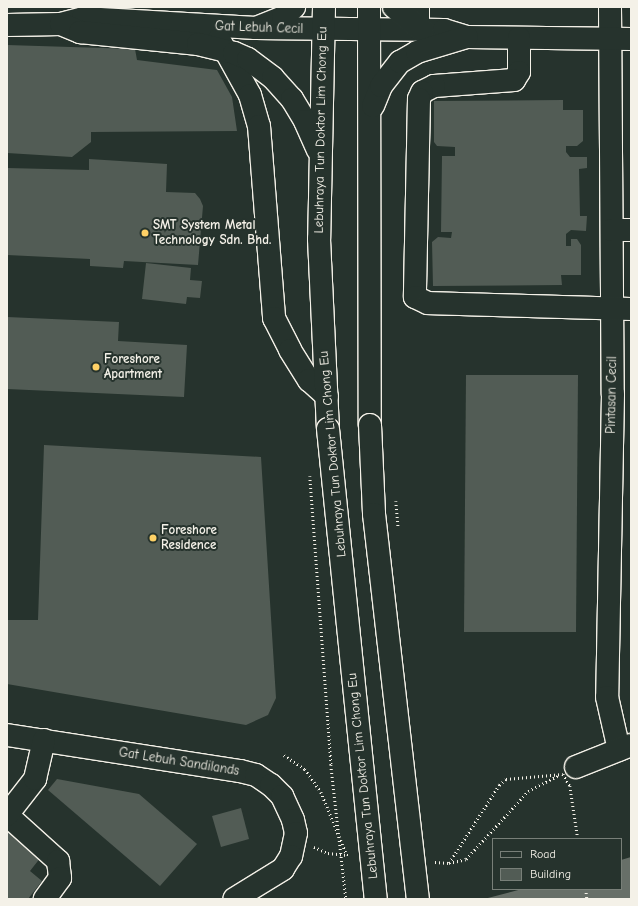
<!DOCTYPE html>
<style>
body{margin:0}
#map{position:relative;width:638px;height:906px;overflow:hidden;background:#26332d;font-family:"Comic Neue",sans-serif}
div>[style]{position:absolute}
[style*='--x']{left:calc(var(--x)*1px);top:calc(var(--y)*1px);width:calc(var(--w)*1px);rotate:calc(var(--a)*1deg)}
.water>*{inset:0;background:#676f68}
.building>*{inset:0;background:#525c55}
.path>*{height:2.5px;margin-top:-1.25px;transform-origin:0;background:repeating-linear-gradient(90deg,#f4f1e8 0 1px,transparent 0 4px)}
.roads{filter:drop-shadow(1px 0 #f4f1e8) drop-shadow(-1px 0 #f4f1e8) drop-shadow(0 1px #f4f1e8) drop-shadow(0 -1px #f4f1e8)}
.minor>*{height:22px;margin:-11px;padding:0 11px;transform-origin:11px;border-radius:11px;background:#26332d}
.highway>*{height:22px;margin:-11px;padding:0 11px;transform-origin:11px;border-radius:11px;background:#26332d}
.path-bridge>*{height:2.5px;margin-top:-1.25px;transform-origin:0;background:repeating-linear-gradient(90deg,#f4f1e8 0 1px,transparent 0 4px)}
.bridges{filter:drop-shadow(1px 0 #f4f1e8) drop-shadow(-1px 0 #f4f1e8) drop-shadow(0 1px #f4f1e8) drop-shadow(0 -1px #f4f1e8)}
.highway-bridge>*{height:22px;margin:-11px;padding:0 11px;transform-origin:11px;border-radius:11px;background:#26332d}
.dots>*{width:11px;height:11px;translate:-50% -50%;box-sizing:border-box;border:2px solid #26332d;border-radius:50%}
span{translate:-50% -50%;white-space:nowrap;text-align:center;line-height:1.15;-webkit-text-stroke:4px #26332d;paint-order:stroke}
.street-label{font-size:13px;color:#f4f1e8}
.poi-label{font-size:13px;color:#f4f1e8;font-weight:700}
.left{translate:0 -50%;text-align:left}
.frame{position:absolute;inset:0;border:8px solid #f4f1e8;pointer-events:none}
.legend{position:absolute;left:492px;top:838px;width:130px;height:52px;box-sizing:border-box;background:#26332d;border:1px solid #787f78;margin:0;padding:5px 7px;list-style:none;font-size:12px;color:#f4f1e8}
.legend li{display:flex;align-items:center;gap:8px;height:20px}
.legend b{width:20px;border:1px solid #787f78}
</style>
<div id="map">
<div class="water">
<i style="clip-path:polygon(631px 857px,631px 899px,484px 899px,522px 889px,621px 889px,621px 860px)"></i>
</div>
<div class="building">
<i style="clip-path:polygon(7px 45px,135px 49px,137px 60px,217px 70px,232px 97px,237px 131px,91px 132px,91px 142px,72px 157px,7px 153px)"></i>
<i style="clip-path:polygon(563px 100px,563px 110px,583px 110px,583px 141px,577px 146px,566px 146px,566px 152px,570px 157px,587px 157px,587px 168px,579px 169px,580px 216px,587px 216px,586px 231px,571px 230px,566px 234px,566px 246px,571px 246px,571px 239px,577px 239px,581px 245px,581px 275px,561px 275px,562px 285px,433px 286px,432px 242px,438px 237px,451px 238px,452px 232px,441px 232px,442px 156px,455px 156px,455px 147px,437px 146px,434px 142px,434px 101px)"></i>
<i style="clip-path:polygon(89px 159px,167px 164px,166px 192px,195px 193px,200px 199px,203px 206px,198px 265px,124px 261px,123px 268px,90px 266px,90px 259px,7px 255px,7px 168px,89px 170px)"></i>
<i style="clip-path:polygon(146px 263px,191px 268px,190px 280px,202px 281px,200px 298px,187px 297px,186px 304px,142px 299px)"></i>
<i style="clip-path:polygon(7px 317px,119px 322px,118px 341px,187px 345px,184px 397px,7px 389px)"></i>
<i style="clip-path:polygon(466px 375px,578px 375px,576px 632px,464px 632px)"></i>
<i style="clip-path:polygon(44px 445px,261px 457px,276px 698px,268px 715px,246px 725px,7px 684px,7px 620px,38px 620px)"></i>
<i style="clip-path:polygon(57px 779px,139px 794px,197px 844px,160px 886px,48px 790px)"></i>
<i style="clip-path:polygon(241px 808px,249px 839px,221px 847px,212px 816px)"></i>
<i style="clip-path:polygon(7px 829px,41px 857px,30px 871px,42px 881px,28px 899px,7px 899px)"></i>
</div>
<div class="path">
<i style="--x:310;--y:476;--w:290;--a:85.8"></i>
<i style="--x:396;--y:501;--w:25;--a:85"></i>
<i style="--x:284;--y:755;--w:25;--a:34"></i>
<i style="--x:305;--y:769;--w:28;--a:55"></i>
<i style="--x:321;--y:792;--w:68;--a:67.6"></i>
<i style="--x:347;--y:855;--w:4;--a:0"></i>
<i style="--x:314;--y:847;--w:15;--a:23"></i>
<i style="--x:328;--y:853;--w:19;--a:6"></i>
<i style="--x:435;--y:862;--w:14;--a:4"></i>
<i style="--x:449;--y:863;--w:17;--a:-13"></i>
<i style="--x:466;--y:859;--w:92;--a:-47.6"></i>
<i style="--x:528;--y:791;--w:34;--a:-27"></i>
<i style="--x:586;--y:889;--w:10;--a:84"></i>
</div>
<div class="roads">
<div class="minor">
<i style="--x:610;--y:7;--w:387;--a:89.6"></i>
<i style="--x:613;--y:394;--w:303;--a:91.1"></i>
<i style="--x:607;--y:697;--w:54;--a:77.2"></i>
<i style="--x:7;--y:25;--w:54;--a:-1.1"></i>
<i style="--x:61;--y:24;--w:23;--a:-15"></i>
<i style="--x:83;--y:18;--w:173;--a:3.3"></i>
<i style="--x:256;--y:28;--w:188;--a:0.6"></i>
<i style="--x:444;--y:30;--w:24;--a:17"></i>
<i style="--x:467;--y:37;--w:164;--a:0.7"></i>
<i style="--x:418;--y:28;--w:21;--a:-90"></i>
<i style="--x:519;--y:38;--w:34;--a:90"></i>
<i style="--x:519;--y:72;--w:9;--a:122"></i>
<i style="--x:514;--y:80;--w:80;--a:175.7"></i>
<i style="--x:434;--y:86;--w:13;--a:153"></i>
<i style="--x:422;--y:92;--w:8;--a:113"></i>
<i style="--x:419;--y:99;--w:198;--a:91.2"></i>
<i style="--x:415;--y:297;--w:14;--a:25"></i>
<i style="--x:428;--y:303;--w:203;--a:1.7"></i>
<i style="--x:219;--y:39;--w:64;--a:61"></i>
<i style="--x:250;--y:95;--w:32;--a:74"></i>
<i style="--x:259;--y:126;--w:193;--a:85.5"></i>
<i style="--x:274;--y:318;--w:36;--a:63"></i>
<i style="--x:290;--y:350;--w:36;--a:58"></i>
<i style="--x:309;--y:380;--w:24;--a:42"></i>
<i style="--x:612;--y:230;--w:19;--a:0"></i>
<i style="--x:7;--y:735;--w:236;--a:8.8"></i>
<i style="--x:240;--y:771;--w:16;--a:14"></i>
<i style="--x:256;--y:775;--w:18;--a:34"></i>
<i style="--x:271;--y:785;--w:16;--a:45"></i>
<i style="--x:282;--y:796;--w:26;--a:65"></i>
<i style="--x:293;--y:820;--w:13;--a:77"></i>
<i style="--x:296;--y:833;--w:24;--a:102"></i>
<i style="--x:291;--y:856;--w:15;--a:122"></i>
<i style="--x:283;--y:869;--w:57;--a:148.5"></i>
<i style="--x:576;--y:767;--w:59;--a:-21.8"></i>
<i style="--x:7;--y:815;--w:69;--a:42"></i>
<i style="--x:58;--y:861;--w:17;--a:83"></i>
<i style="--x:60;--y:878;--w:26;--a:126"></i>
<i style="--x:7;--y:815;--w:46;--a:-52.1"></i>
<i style="--x:35;--y:779;--w:40;--a:-77"></i>
</div>
<div class="highway">
<i style="--x:324;--y:7;--w:232;--a:91.2"></i>
<i style="--x:319;--y:239;--w:190;--a:87.3"></i>
<i style="--x:369;--y:7;--w:418;--a:89.9"></i>
<i style="--x:394;--y:7;--w:38;--a:40"></i>
<i style="--x:61;--y:24;--w:21;--a:23"></i>
<i style="--x:80;--y:32;--w:119;--a:5.8"></i>
<i style="--x:198;--y:44;--w:37;--a:14"></i>
<i style="--x:234;--y:53;--w:15;--a:23"></i>
<i style="--x:248;--y:59;--w:31;--a:37"></i>
<i style="--x:273;--y:78;--w:28;--a:48"></i>
<i style="--x:292;--y:99;--w:26;--a:59"></i>
<i style="--x:305;--y:121;--w:32;--a:66"></i>
<i style="--x:256;--y:28;--w:29;--a:-22"></i>
<i style="--x:283;--y:17;--w:15;--a:-42"></i>
<i style="--x:373;--y:106;--w:22;--a:-68"></i>
<i style="--x:381;--y:86;--w:31;--a:-52"></i>
<i style="--x:400;--y:62;--w:20;--a:-30"></i>
<i style="--x:417;--y:52;--w:52;--a:-16.7"></i>
</div>
</div>
<div class="path-bridge">
<i style="--x:331;--y:765;--w:135;--a:83.6"></i>
<i style="--x:449;--y:863;--w:93;--a:-57.3"></i>
<i style="--x:499;--y:785;--w:9;--a:-41"></i>
<i style="--x:506;--y:779;--w:57;--a:-5"></i>
<i style="--x:563;--y:774;--w:14;--a:60"></i>
<i style="--x:570;--y:786;--w:54;--a:81.4"></i>
</div>
<div class="bridges">
<div class="highway-bridge">
<i style="--x:370;--y:425;--w:89;--a:87.4"></i>
<i style="--x:374;--y:514;--w:388;--a:83.5"></i>
<i style="--x:328;--y:429;--w:472;--a:84.2"></i>
</div>
</div>
<div class="dots">
<i style="left:145px;top:233px;background:#ffd166"></i>
<i style="left:96px;top:367px;background:#ffd166"></i>
<i style="left:153px;top:538px;background:#ffd166"></i>
</div>
<div class="street-label">
<span style="left:259px;top:28px;rotate:2deg">Gat Lebuh Cecil</span>
<span style="left:321px;top:130px;rotate:-89deg">Lebuhraya Tun Doktor Lim Chong Eu</span>
<span style="left:612px;top:395px;rotate:-89deg">Pintasan Cecil</span>
<span style="left:333px;top:454px;rotate:-95deg">Lebuhraya Tun Doktor Lim Chong Eu</span>
<span style="left:179px;top:762px;rotate:9deg">Gat Lebuh Sandilands</span>
<span style="left:363px;top:776px;rotate:-96deg">Lebuhraya Tun Doktor Lim Chong Eu</span>
</div>
<div class="poi-label">
<span class="left" style="left:153px;top:233px">SMT System Metal<br>Technology Sdn. Bhd.</span>
<span class="left" style="left:104px;top:367px">Foreshore<br>Apartment</span>
<span class="left" style="left:161px;top:538px">Foreshore<br>Residence</span>
</div>
<div class="frame"></div>
<ul class="legend">
<li><b style="height:5px;background:#26332d"></b>Road</li>
<li><b style="height:11px;background:#525c55"></b>Building</li>
</ul>
</div>
